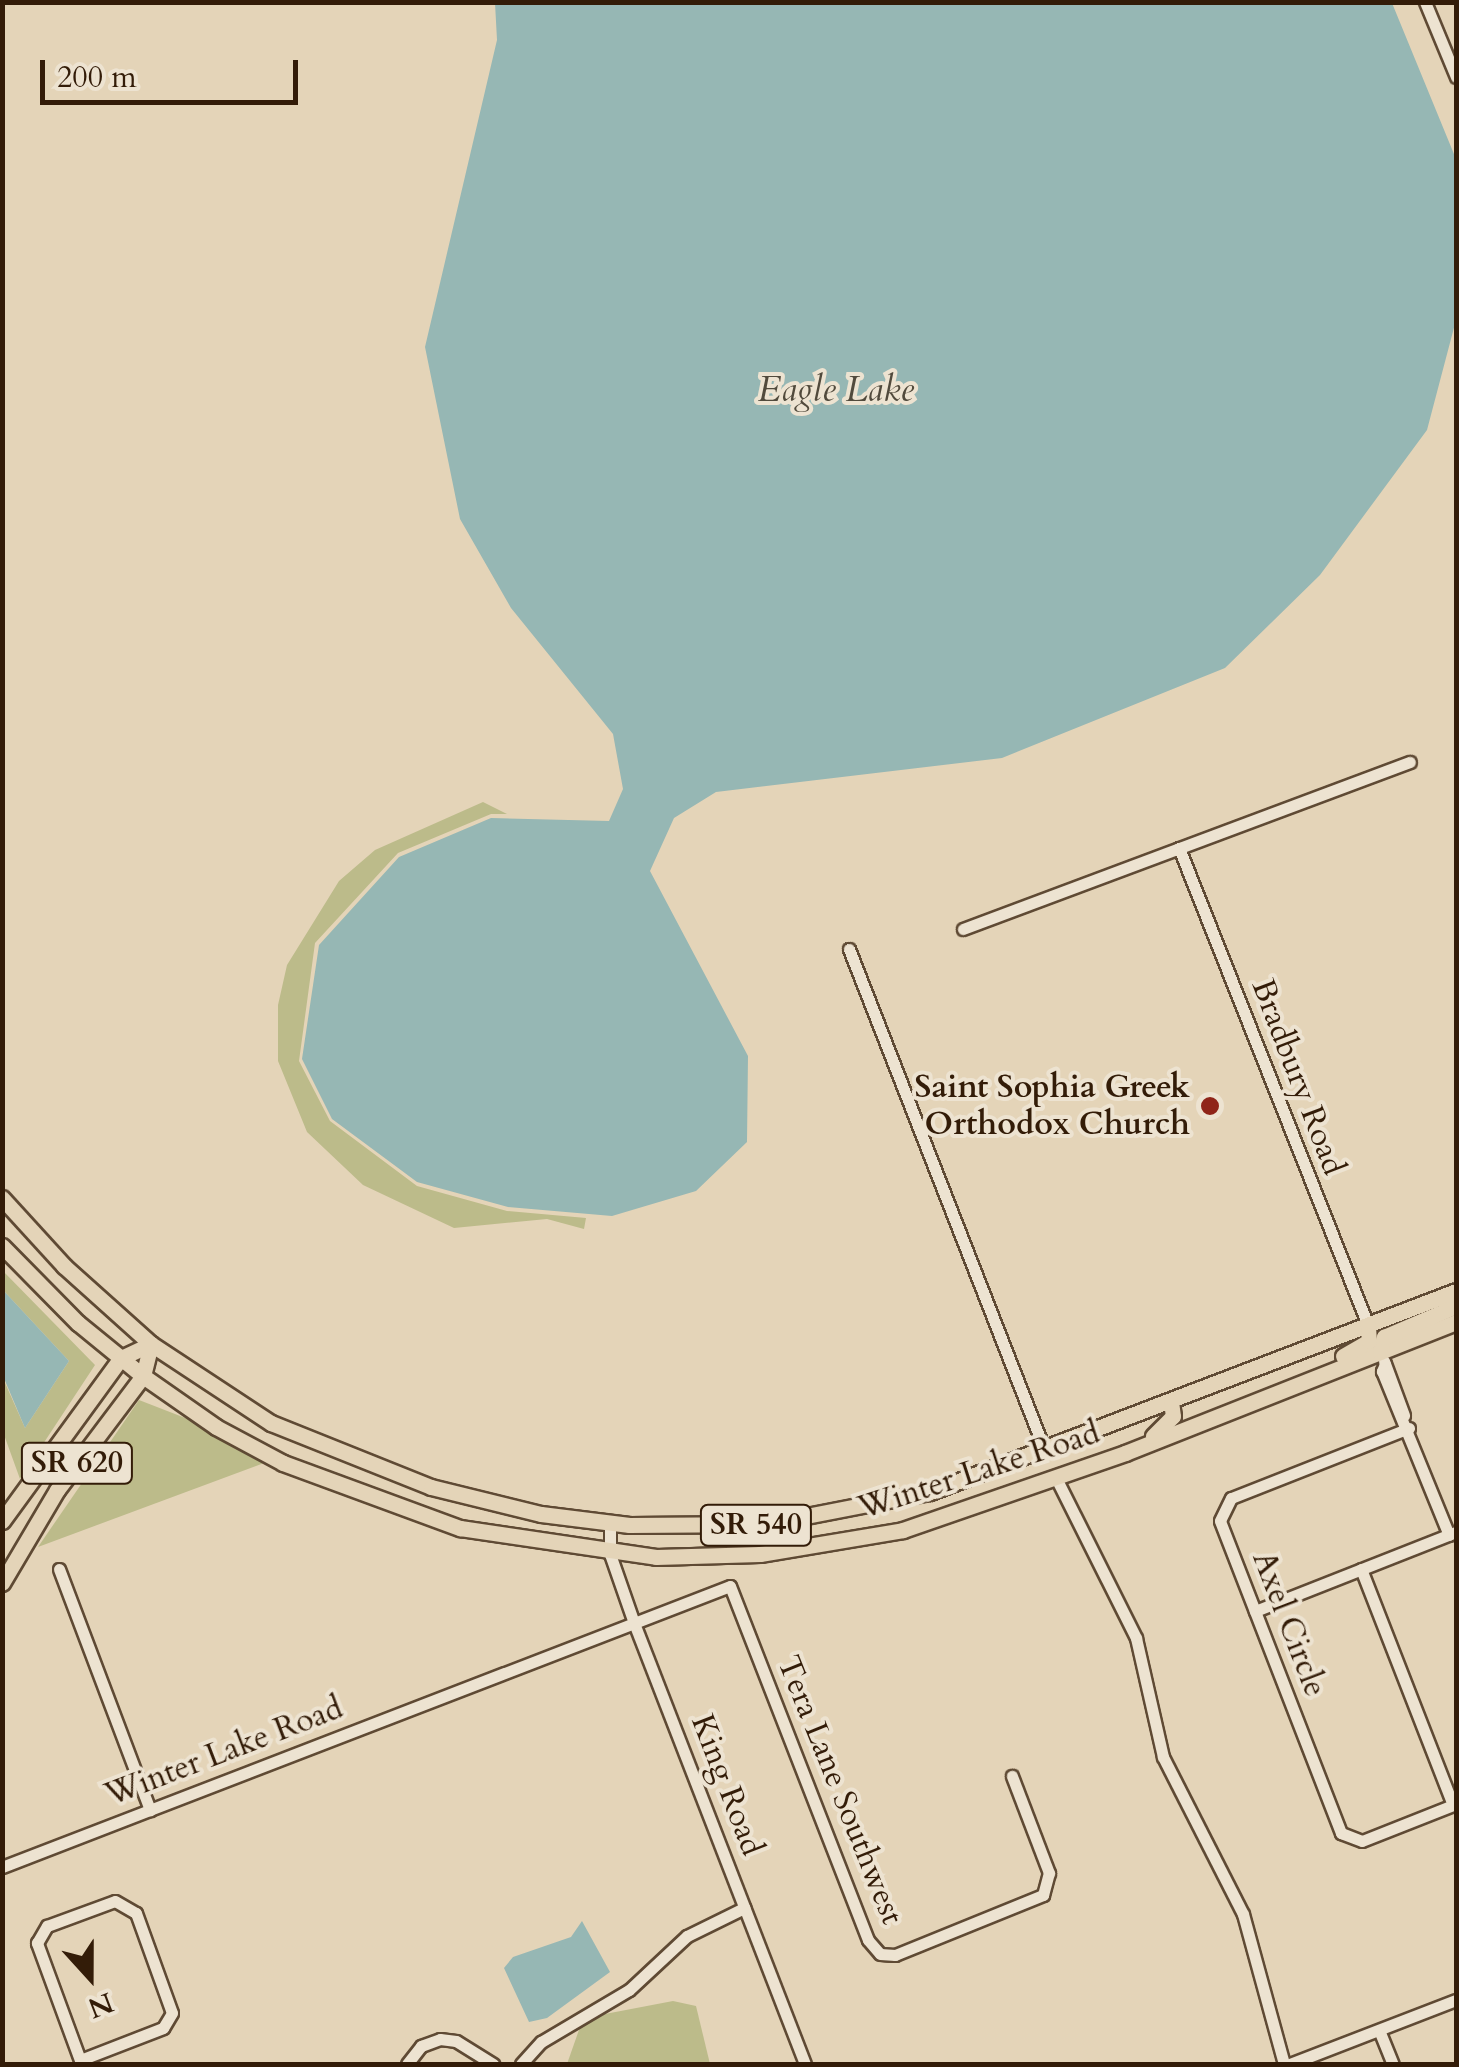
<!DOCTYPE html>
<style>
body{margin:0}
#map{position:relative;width:1459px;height:2067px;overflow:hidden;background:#e4d4b8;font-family:Cardo,serif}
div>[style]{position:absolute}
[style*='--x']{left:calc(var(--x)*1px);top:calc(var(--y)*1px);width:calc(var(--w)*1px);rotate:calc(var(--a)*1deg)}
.green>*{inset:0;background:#bcbb8a}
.water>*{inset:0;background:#96b7b4}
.roads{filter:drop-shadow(2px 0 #5f4a34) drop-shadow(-2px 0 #5f4a34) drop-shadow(0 2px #5f4a34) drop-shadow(0 -2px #5f4a34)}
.minor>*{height:11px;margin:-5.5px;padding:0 5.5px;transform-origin:5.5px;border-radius:5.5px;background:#ede3d1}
.major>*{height:15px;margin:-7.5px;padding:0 7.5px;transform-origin:7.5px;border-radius:7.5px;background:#e4d4b8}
.dots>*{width:28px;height:28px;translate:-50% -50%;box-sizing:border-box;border:5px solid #ede3d1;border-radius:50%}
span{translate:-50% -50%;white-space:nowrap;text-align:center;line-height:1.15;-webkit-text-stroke:8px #ede3d1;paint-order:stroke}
.shield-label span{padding:2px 8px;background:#ede3d1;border:2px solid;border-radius:8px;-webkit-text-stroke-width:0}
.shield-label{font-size:30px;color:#331c08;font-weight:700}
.street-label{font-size:32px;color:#331c08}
.poi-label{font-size:32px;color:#331c08;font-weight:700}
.right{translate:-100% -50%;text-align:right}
.water-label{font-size:35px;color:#514a3c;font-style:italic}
.frame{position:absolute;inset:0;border:5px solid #331c08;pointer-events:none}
.north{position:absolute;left:40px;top:1927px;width:100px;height:100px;-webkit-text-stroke:8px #ede3d1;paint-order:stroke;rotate:159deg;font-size:28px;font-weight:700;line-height:40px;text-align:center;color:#331c08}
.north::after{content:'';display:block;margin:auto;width:35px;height:45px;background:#331c08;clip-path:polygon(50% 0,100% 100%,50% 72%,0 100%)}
.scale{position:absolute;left:40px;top:60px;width:258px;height:45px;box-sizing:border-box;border:5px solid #331c08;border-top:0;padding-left:12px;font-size:30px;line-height:35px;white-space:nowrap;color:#331c08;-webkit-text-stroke:8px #ede3d1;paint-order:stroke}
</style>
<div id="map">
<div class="green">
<i style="clip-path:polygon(483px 802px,507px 814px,491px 814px,398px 853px,315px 943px,299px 1061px,330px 1121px,417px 1186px,507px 1211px,586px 1218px,584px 1229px,547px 1219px,454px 1228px,363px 1185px,307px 1132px,278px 1061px,278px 1005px,287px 965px,339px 881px,375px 850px)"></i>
<i style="clip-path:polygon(3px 1271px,95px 1365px,20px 1479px,3px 1432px,2px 1376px,25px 1428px,69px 1361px,3px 1290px)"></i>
<i style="clip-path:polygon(139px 1400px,193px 1421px,264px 1463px,38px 1547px)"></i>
<i style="clip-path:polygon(673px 2001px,696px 2006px,710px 2064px,567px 2064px,580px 2027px,605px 2014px)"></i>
</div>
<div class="water">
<i style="clip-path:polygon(495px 3px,1392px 3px,1456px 159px,1456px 320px,1427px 430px,1320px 575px,1225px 668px,1002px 758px,716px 792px,674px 818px,650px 871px,748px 1056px,747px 1142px,696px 1191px,612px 1216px,508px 1207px,417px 1182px,332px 1119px,302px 1059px,319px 945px,399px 857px,491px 818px,609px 821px,623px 789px,613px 734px,511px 608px,460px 519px,425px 347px,497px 40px)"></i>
<i style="clip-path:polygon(3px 1290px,69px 1361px,25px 1428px,3px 1376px)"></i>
<i style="clip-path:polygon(582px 1921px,610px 1972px,547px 2018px,529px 2022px,504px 1968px,513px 1957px,571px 1937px)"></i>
</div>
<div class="roads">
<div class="minor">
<i style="--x:1425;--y:2;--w:81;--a:67.5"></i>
<i style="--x:1179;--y:848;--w:513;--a:68.39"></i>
<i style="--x:963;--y:929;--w:477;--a:-20.5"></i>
<i style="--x:849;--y:949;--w:539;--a:68.67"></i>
<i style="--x:1384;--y:1361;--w:58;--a:69.7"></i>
<i style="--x:1385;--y:1364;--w:8;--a:113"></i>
<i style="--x:1382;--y:1371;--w:177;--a:67.8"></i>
<i style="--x:1409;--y:1428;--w:191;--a:158.5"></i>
<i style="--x:1231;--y:1498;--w:25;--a:116"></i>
<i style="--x:1220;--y:1521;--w:335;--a:68.8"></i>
<i style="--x:1341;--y:1833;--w:22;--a:21"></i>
<i style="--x:1362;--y:1841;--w:101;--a:-21.5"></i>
<i style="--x:1056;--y:1478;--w:179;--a:63.4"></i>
<i style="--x:1136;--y:1638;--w:122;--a:77.2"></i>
<i style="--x:1163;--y:1757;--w:176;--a:63"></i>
<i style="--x:1243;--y:1914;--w:156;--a:74.7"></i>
<i style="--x:610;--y:1523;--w:31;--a:90"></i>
<i style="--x:610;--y:1554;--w:73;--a:70.8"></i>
<i style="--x:634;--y:1623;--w:473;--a:68.8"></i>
<i style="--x:59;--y:1569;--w:258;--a:69.3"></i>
<i style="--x:1361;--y:1569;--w:253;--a:68.7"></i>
<i style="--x:1255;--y:1611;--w:216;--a:-21.5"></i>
<i style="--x:2;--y:1867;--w:780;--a:-21.11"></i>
<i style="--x:730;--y:1586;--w:380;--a:68.7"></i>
<i style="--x:868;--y:1940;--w:18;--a:49"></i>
<i style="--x:880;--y:1954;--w:15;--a:4"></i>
<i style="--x:895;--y:1955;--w:160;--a:-22.1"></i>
<i style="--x:1043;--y:1895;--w:23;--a:-75"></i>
<i style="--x:1049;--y:1873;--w:104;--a:-110.9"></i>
<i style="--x:115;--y:1901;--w:24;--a:30"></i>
<i style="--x:136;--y:1913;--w:106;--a:70.2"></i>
<i style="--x:172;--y:2013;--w:17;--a:121"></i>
<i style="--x:163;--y:2028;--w:89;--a:158.9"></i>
<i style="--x:80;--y:2060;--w:125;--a:-110.2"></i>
<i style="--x:37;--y:1943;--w:20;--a:-60"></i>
<i style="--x:47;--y:1926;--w:72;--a:-20.2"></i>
<i style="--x:1379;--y:2030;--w:37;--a:68"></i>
<i style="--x:407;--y:2064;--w:23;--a:-52"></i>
<i style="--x:421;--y:2046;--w:20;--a:-20"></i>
<i style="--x:440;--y:2039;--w:16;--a:7"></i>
<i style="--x:456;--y:2041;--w:44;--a:31.9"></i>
<i style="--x:521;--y:2064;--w:30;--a:-48"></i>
<i style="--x:541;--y:2042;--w:102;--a:-30.6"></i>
<i style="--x:629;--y:1990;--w:79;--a:-43"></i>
<i style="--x:687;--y:1936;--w:64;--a:-26.2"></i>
<i style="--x:1290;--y:2064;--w:178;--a:-21.1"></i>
</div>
<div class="major">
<i style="--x:2;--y:1198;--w:92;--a:47.6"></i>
<i style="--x:64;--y:1266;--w:117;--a:41.9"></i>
<i style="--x:151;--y:1344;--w:144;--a:33.4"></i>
<i style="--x:271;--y:1423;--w:172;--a:21.8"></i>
<i style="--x:431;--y:1487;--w:113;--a:13.8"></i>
<i style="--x:541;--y:1514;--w:89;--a:7.1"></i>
<i style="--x:629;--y:1525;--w:136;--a:-0.4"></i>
<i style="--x:765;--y:1524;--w:168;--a:-11"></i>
<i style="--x:930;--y:1492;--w:563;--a:-20.91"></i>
<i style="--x:2;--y:1246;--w:108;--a:45.4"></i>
<i style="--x:78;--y:1323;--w:84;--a:39.2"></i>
<i style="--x:143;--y:1376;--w:89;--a:34.9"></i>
<i style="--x:216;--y:1427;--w:76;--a:28.2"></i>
<i style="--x:283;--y:1463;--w:189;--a:20.2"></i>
<i style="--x:460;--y:1528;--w:198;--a:8.4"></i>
<i style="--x:656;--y:1557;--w:104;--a:-1.7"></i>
<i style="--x:760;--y:1554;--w:145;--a:-9.5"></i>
<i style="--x:903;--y:1530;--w:235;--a:-19.1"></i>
<i style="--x:1125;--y:1453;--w:356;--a:-21.6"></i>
<i style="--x:1380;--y:1352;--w:16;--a:-75"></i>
<i style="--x:1384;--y:1337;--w:78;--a:-23.3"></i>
<i style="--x:1343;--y:1356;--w:30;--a:-30"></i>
<i style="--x:1369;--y:1341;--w:16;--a:-94"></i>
<i style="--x:1153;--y:1436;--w:28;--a:-45"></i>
<i style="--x:1173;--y:1416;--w:14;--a:-98"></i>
<i style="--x:2;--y:1521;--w:202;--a:-53.9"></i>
<i style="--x:121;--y:1358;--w:33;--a:-25"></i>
<i style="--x:2;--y:1583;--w:108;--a:-59.4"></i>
<i style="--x:57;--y:1490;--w:143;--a:-53"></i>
<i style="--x:143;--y:1376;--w:33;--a:-76"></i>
</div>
</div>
<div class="dots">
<i style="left:1210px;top:1106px;background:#8f2418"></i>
</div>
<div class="shield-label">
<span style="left:77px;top:1463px">SR 620</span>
<span style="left:756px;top:1525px">SR 540</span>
</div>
<div class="street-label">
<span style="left:1298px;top:1077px;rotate:69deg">Bradbury Road</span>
<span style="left:979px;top:1471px;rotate:-18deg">Winter Lake Road</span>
<span style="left:1289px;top:1624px;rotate:69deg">Axel Circle</span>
<span style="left:224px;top:1752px;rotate:-21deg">Winter Lake Road</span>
<span style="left:727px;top:1785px;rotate:69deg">King Road</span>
<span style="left:840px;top:1790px;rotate:68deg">Tera Lane Southwest</span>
</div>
<div class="poi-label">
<span class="right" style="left:1190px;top:1106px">Saint Sophia Greek<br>Orthodox Church</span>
</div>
<div class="water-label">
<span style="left:836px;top:390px">Eagle Lake</span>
</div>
<div class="frame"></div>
<div class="north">N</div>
<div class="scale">200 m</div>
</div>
